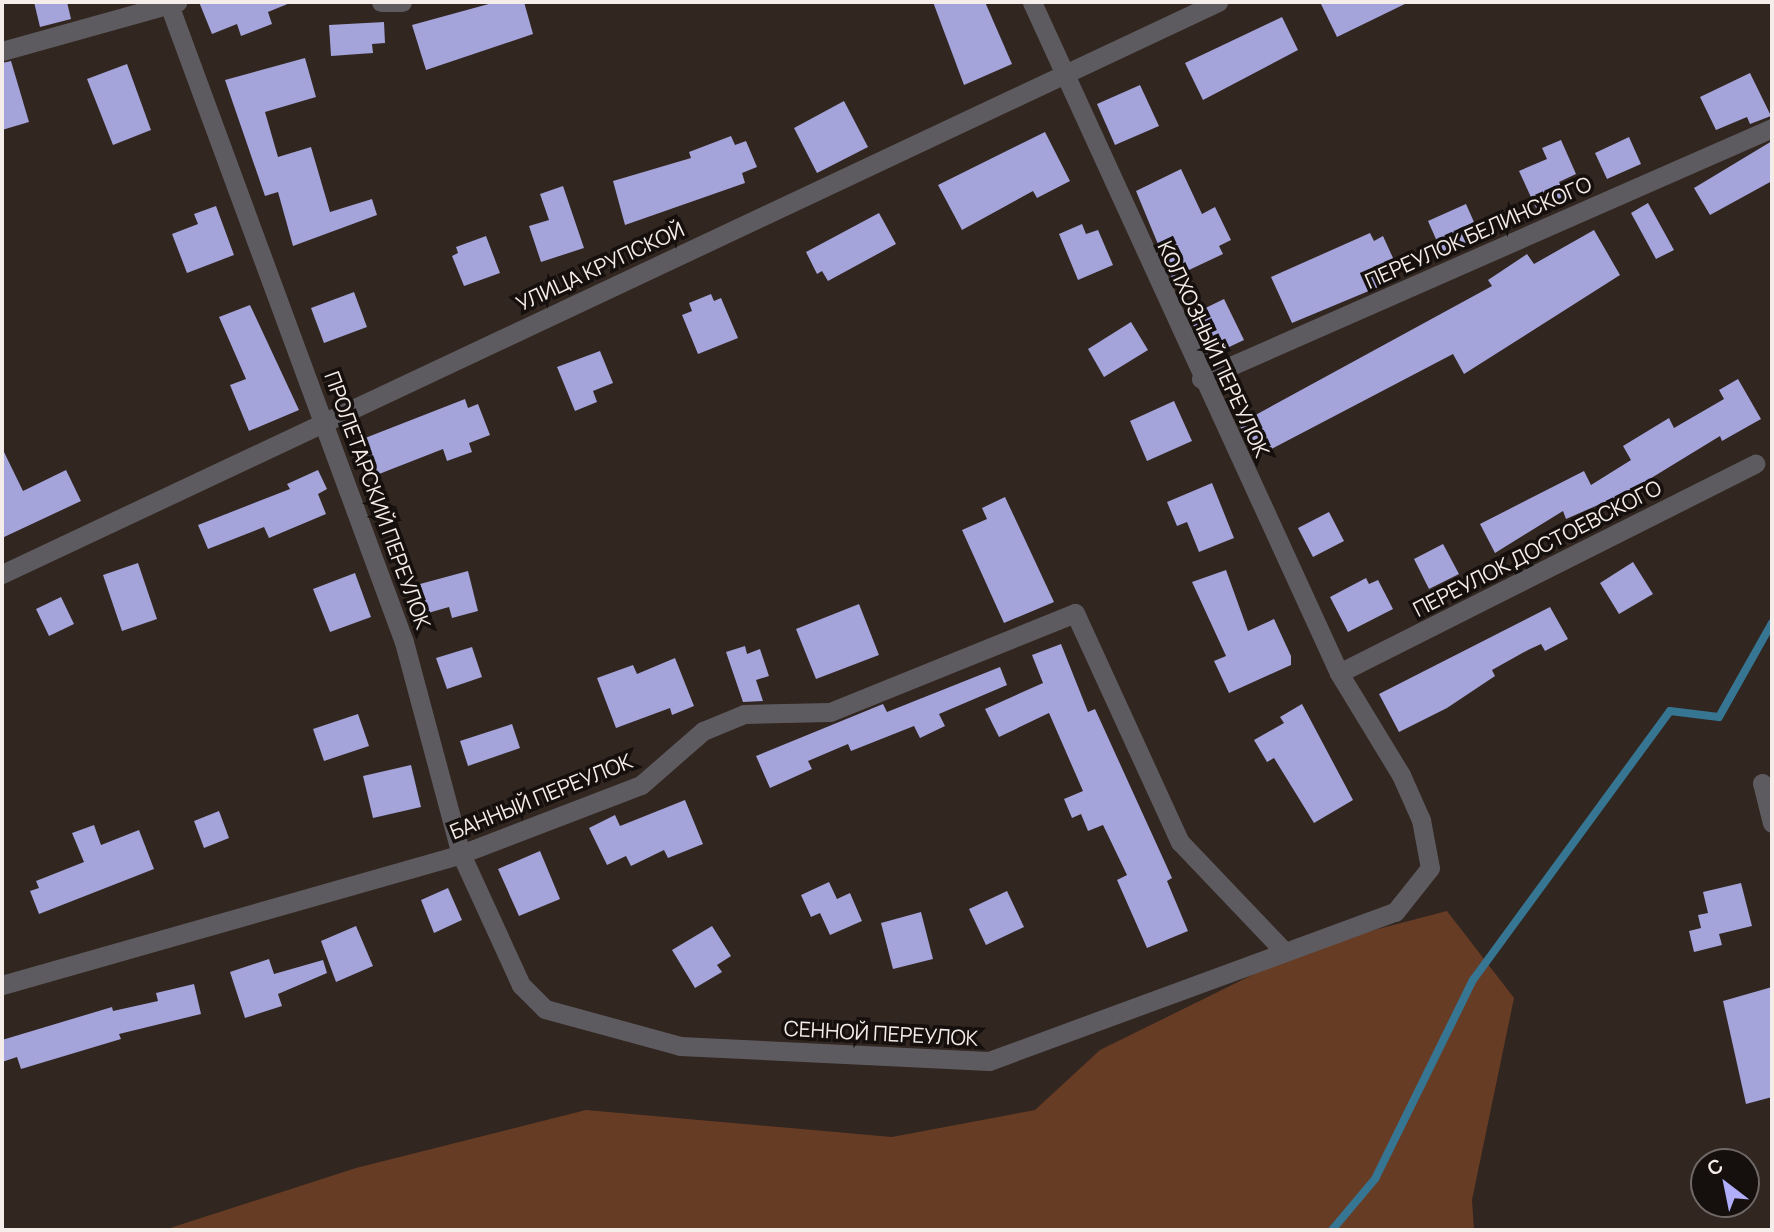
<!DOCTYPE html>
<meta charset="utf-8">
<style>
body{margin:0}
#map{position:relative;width:1774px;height:1232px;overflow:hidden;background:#312620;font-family:Manrope,sans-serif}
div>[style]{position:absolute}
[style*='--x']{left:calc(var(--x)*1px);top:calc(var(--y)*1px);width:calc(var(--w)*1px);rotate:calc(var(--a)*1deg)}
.green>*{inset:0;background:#673c25}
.stream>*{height:8px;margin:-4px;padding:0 4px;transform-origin:4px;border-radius:4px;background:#367693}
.building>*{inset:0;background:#a4a3da}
.minor>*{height:19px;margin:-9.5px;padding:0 9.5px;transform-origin:9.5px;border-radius:9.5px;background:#5e5b60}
span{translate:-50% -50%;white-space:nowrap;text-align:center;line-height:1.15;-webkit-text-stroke:7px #15100e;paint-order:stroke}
.street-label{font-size:21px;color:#f4ede9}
.frame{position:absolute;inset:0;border:4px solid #f4ede9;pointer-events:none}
.north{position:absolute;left:1690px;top:1148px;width:70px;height:70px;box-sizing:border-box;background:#15100e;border:2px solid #6e6866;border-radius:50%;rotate:328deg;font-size:19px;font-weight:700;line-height:28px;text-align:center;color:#f4ede9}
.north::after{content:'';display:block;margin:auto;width:24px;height:32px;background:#b0adfa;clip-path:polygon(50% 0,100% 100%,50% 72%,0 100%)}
</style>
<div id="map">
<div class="green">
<i style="clip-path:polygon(1447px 911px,1514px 998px,1472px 1200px,1474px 1230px,164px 1230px,356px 1168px,586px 1110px,892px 1137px,1035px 1110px,1100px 1050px,1309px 947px)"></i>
</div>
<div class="stream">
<i style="--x:1332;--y:1230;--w:67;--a:-49.9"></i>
<i style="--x:1375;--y:1179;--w:222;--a:-63.8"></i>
<i style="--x:1473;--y:980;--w:333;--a:-53.8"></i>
<i style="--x:1670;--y:711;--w:49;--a:7"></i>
<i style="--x:1719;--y:717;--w:108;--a:-60.6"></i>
</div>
<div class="building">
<i style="clip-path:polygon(34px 2px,67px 2px,71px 19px,40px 27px)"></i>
<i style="clip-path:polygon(199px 2px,290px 2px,290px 3px,268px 12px,272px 24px,241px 36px,237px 24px,212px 34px)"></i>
<i style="clip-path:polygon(496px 2px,524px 2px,533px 34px,426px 70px,412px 25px)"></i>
<i style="clip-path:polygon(933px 2px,985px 2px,1012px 64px,964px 85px)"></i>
<i style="clip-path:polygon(1320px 2px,1409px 2px,1337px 37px)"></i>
<i style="clip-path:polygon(1282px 17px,1298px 50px,1203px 100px,1185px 63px)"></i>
<i style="clip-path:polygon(384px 22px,385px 43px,372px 44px,373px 53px,331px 56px,329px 25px)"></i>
<i style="clip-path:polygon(305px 58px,316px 97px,265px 112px,278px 157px,311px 147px,330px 212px,372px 199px,377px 215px,293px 246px,278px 192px,265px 196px,225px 80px)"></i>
<i style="clip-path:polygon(11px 61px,29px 122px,2px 130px,2px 63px)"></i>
<i style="clip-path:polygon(127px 64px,151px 130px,113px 145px,87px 79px)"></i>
<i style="clip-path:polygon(1750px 73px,1771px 116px,1750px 124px,1747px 117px,1716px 130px,1700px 97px)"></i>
<i style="clip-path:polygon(1140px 85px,1159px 126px,1115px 145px,1097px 104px)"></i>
<i style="clip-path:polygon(844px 101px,868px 147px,817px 173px,794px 128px)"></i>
<i style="clip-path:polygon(1045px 132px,1070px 181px,1037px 198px,1033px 191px,962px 230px,938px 185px)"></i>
<i style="clip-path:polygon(731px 136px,735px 145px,746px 141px,757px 167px,742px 173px,745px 183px,625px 225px,613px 181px,691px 158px,689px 152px)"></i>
<i style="clip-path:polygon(1629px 137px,1641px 164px,1607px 179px,1595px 153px)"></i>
<i style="clip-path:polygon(1561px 140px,1576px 174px,1559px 182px,1565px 196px,1536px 208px,1519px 171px,1547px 159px,1542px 148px)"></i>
<i style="clip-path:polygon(1772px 141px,1772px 181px,1710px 215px,1694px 188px)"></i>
<i style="clip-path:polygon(1181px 169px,1202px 214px,1215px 207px,1231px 240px,1219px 246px,1223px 254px,1172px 278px,1136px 191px)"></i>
<i style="clip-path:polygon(563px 186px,584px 248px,541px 262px,529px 226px,549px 220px,540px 194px)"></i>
<i style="clip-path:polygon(1648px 203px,1674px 250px,1656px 259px,1631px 213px)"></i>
<i style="clip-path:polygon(1466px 204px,1481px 238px,1443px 255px,1428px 221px)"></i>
<i style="clip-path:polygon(216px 206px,234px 255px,187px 273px,172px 234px,198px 224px,194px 214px)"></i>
<i style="clip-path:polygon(879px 213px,896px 244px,828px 281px,822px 271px,817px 274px,806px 252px)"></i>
<i style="clip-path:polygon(1082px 224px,1086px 234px,1098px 230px,1113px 265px,1078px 280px,1059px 234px)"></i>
<i style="clip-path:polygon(1594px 230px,1620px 275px,1464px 374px,1453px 354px,1256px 457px,1239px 424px,1492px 286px,1488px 280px,1527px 254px,1534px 264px)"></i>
<i style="clip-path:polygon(1370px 233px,1374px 241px,1383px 236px,1398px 269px,1387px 274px,1388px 283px,1292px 323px,1271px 277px)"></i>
<i style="clip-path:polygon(486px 236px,500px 273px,464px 286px,452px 256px,458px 253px,456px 247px)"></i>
<i style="clip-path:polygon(354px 292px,367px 327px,324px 343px,311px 308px)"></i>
<i style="clip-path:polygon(711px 294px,714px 301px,721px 298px,738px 338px,698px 354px,682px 315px,692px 311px,689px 303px)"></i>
<i style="clip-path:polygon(1224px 299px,1244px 340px,1208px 357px,1189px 316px)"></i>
<i style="clip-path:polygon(250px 305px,299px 410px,249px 431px,230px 385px,246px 379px,219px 317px)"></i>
<i style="clip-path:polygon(1131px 322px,1148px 350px,1104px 377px,1088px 349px)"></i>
<i style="clip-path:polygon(600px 351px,613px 383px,593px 391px,597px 402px,575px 411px,557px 367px)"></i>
<i style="clip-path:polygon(1738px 379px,1761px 419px,1722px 441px,1720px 436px,1630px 491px,1566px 519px,1563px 511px,1495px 553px,1480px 524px,1584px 471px,1591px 485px,1631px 460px,1623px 446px,1669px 418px,1674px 428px,1724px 399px,1719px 390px)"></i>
<i style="clip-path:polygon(465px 399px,468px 408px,478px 404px,490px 435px,469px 443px,472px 452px,447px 461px,443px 449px,374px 476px,360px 440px)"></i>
<i style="clip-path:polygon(1174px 401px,1192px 441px,1147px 461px,1130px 421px)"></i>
<i style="clip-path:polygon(2px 448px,23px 491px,66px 470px,81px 501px,2px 538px)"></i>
<i style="clip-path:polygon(318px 470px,327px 489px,318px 494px,326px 514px,269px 538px,264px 527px,208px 549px,198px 525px,290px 489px,287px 484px)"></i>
<i style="clip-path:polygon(1212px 483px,1234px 538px,1199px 552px,1187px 522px,1177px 526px,1167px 502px)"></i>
<i style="clip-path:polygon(1005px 497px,1054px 602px,1004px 623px,962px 530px,987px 519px,982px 508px)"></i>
<i style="clip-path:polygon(1329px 512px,1344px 541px,1313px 557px,1298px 528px)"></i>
<i style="clip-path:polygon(1443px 544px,1459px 574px,1429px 589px,1414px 559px)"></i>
<i style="clip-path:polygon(1633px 562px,1653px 594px,1619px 614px,1600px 583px)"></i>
<i style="clip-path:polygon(138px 563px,157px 619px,122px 631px,103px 575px)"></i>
<i style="clip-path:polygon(1226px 570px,1248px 631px,1274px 619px,1291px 656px,1291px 665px,1229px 693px,1214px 661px,1226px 656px,1192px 582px)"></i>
<i style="clip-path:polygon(468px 571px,478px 611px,452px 618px,449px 607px,428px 613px,420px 584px)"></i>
<i style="clip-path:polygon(355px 573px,371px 617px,330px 632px,313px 589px)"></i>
<i style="clip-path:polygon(1366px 578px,1369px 584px,1378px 580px,1393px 609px,1348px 632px,1330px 597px)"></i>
<i style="clip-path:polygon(61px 597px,74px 624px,49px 636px,36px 609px)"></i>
<i style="clip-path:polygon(859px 604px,879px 655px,816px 679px,796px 629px)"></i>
<i style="clip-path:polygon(1550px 607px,1568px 639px,1545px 651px,1541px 644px,1528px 650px,1492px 670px,1495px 676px,1447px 708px,1399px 732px,1379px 694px)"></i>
<i style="clip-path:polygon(1061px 644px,1088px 712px,1095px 709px,1172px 878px,1167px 881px,1188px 931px,1147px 948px,1117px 880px,1127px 875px,1103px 825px,1088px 831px,1081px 814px,1072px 818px,1064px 799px,1083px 791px,1049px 713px,999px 737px,985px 709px,1043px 683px,1032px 655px)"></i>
<i style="clip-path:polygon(745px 646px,747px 654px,760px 649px,769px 676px,756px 680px,763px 701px,743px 702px,726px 652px)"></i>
<i style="clip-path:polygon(472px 647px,482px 677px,447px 689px,436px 658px)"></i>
<i style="clip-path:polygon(675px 658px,694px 706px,672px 715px,670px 708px,616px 728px,597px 678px,633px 665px,637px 674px)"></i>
<i style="clip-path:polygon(1000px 667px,1007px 685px,939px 714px,945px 726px,920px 738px,914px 726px,851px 751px,848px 744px,808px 761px,812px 769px,770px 788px,756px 756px,883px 704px,887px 712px)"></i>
<i style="clip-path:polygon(1302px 704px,1353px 800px,1314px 823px,1274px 758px,1267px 762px,1254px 740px,1284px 723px,1280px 717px)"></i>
<i style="clip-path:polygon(358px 714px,369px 746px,324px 761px,313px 729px)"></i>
<i style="clip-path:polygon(512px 724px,520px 748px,468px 766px,460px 741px)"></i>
<i style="clip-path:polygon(411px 765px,421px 807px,373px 818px,363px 776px)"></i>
<i style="clip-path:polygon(685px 800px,703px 844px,668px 858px,664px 850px,631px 866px,626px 856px,607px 865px,589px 828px,615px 815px,620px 826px)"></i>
<i style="clip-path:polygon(219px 811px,229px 838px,204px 848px,194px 821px)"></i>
<i style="clip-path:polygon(94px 825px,101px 845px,139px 830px,154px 869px,39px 914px,30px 891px,39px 888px,36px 881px,84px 862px,72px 833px)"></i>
<i style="clip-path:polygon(540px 851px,560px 899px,519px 916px,498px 869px)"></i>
<i style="clip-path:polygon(829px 882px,837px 899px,850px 893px,862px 921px,830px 935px,820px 913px,811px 917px,801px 895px)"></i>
<i style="clip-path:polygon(1741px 883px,1752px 926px,1719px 934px,1722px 945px,1694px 952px,1689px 931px,1701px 928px,1698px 915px,1708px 913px,1703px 892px)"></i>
<i style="clip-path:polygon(448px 888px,462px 920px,434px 933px,421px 900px)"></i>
<i style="clip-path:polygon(1007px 891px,1024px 927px,986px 945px,969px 909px)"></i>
<i style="clip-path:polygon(921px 912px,933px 959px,893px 969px,881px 923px)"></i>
<i style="clip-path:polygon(356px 926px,373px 966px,336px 982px,321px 941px)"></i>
<i style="clip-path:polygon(712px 926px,731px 956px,717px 965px,722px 972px,695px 988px,672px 950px)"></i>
<i style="clip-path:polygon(269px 959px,274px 974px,323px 960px,327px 973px,278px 994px,282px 1006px,245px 1018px,230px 972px)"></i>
<i style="clip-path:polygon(194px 984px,201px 1014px,119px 1034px,121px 1039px,21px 1069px,17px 1057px,2px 1062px,2px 1040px,112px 1007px,113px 1011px,158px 1001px,156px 993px)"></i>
<i style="clip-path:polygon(1772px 987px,1772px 1097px,1746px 1104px,1723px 1001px)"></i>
</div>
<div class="minor">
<i style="--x:168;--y:2;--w:682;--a:69.76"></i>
<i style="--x:404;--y:642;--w:220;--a:75"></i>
<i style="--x:461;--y:854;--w:144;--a:65.4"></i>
<i style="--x:521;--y:985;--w:34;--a:45"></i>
<i style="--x:545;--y:1009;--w:140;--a:15.3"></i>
<i style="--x:680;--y:1046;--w:309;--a:2.8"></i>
<i style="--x:989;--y:1061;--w:432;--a:-20.2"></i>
<i style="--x:1395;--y:912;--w:56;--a:-51.5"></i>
<i style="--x:1430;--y:868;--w:49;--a:-100.6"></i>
<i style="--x:1421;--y:820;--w:49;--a:-114"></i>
<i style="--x:1401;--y:775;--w:119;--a:-121.3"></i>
<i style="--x:1339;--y:673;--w:738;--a:-114.59"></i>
<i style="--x:381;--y:2;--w:21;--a:0"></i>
<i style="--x:2;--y:51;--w:182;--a:-15.6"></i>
<i style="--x:1201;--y:379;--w:624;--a:-23.73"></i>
<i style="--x:2;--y:574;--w:1344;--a:-25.19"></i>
<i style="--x:1339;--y:673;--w:466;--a:-26.7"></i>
<i style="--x:1762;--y:783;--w:41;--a:76"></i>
<i style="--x:2;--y:985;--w:477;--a:-15.9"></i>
<i style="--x:461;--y:854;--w:193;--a:-21"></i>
<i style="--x:641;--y:785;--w:82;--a:-41.1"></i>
<i style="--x:703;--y:731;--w:44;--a:-22.5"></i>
<i style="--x:744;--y:714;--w:86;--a:-1.3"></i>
<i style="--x:830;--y:712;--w:264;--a:-22"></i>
<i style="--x:1075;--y:613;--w:252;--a:65.4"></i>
<i style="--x:1180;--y:842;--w:149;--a:46.4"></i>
</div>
<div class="street-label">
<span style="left:1478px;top:232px;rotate:-24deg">ПЕРЕУЛОК БЕЛИНСКОГО</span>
<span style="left:600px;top:266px;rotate:-25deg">УЛИЦА КРУПСКОЙ</span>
<span style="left:1214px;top:349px;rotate:65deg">КОЛХОЗНЫЙ ПЕРЕУЛОК</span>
<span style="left:378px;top:500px;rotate:70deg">ПРОЛЕТАРСКИЙ ПЕРЕУЛОК</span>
<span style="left:1537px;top:548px;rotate:-27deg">ПЕРЕУЛОК ДОСТОЕВСКОГО</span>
<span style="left:541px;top:796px;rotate:-22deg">БАННЫЙ ПЕРЕУЛОК</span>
<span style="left:881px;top:1033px;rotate:3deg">СЕННОЙ ПЕРЕУЛОК</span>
</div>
<div class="frame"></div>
<div class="north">С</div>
</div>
